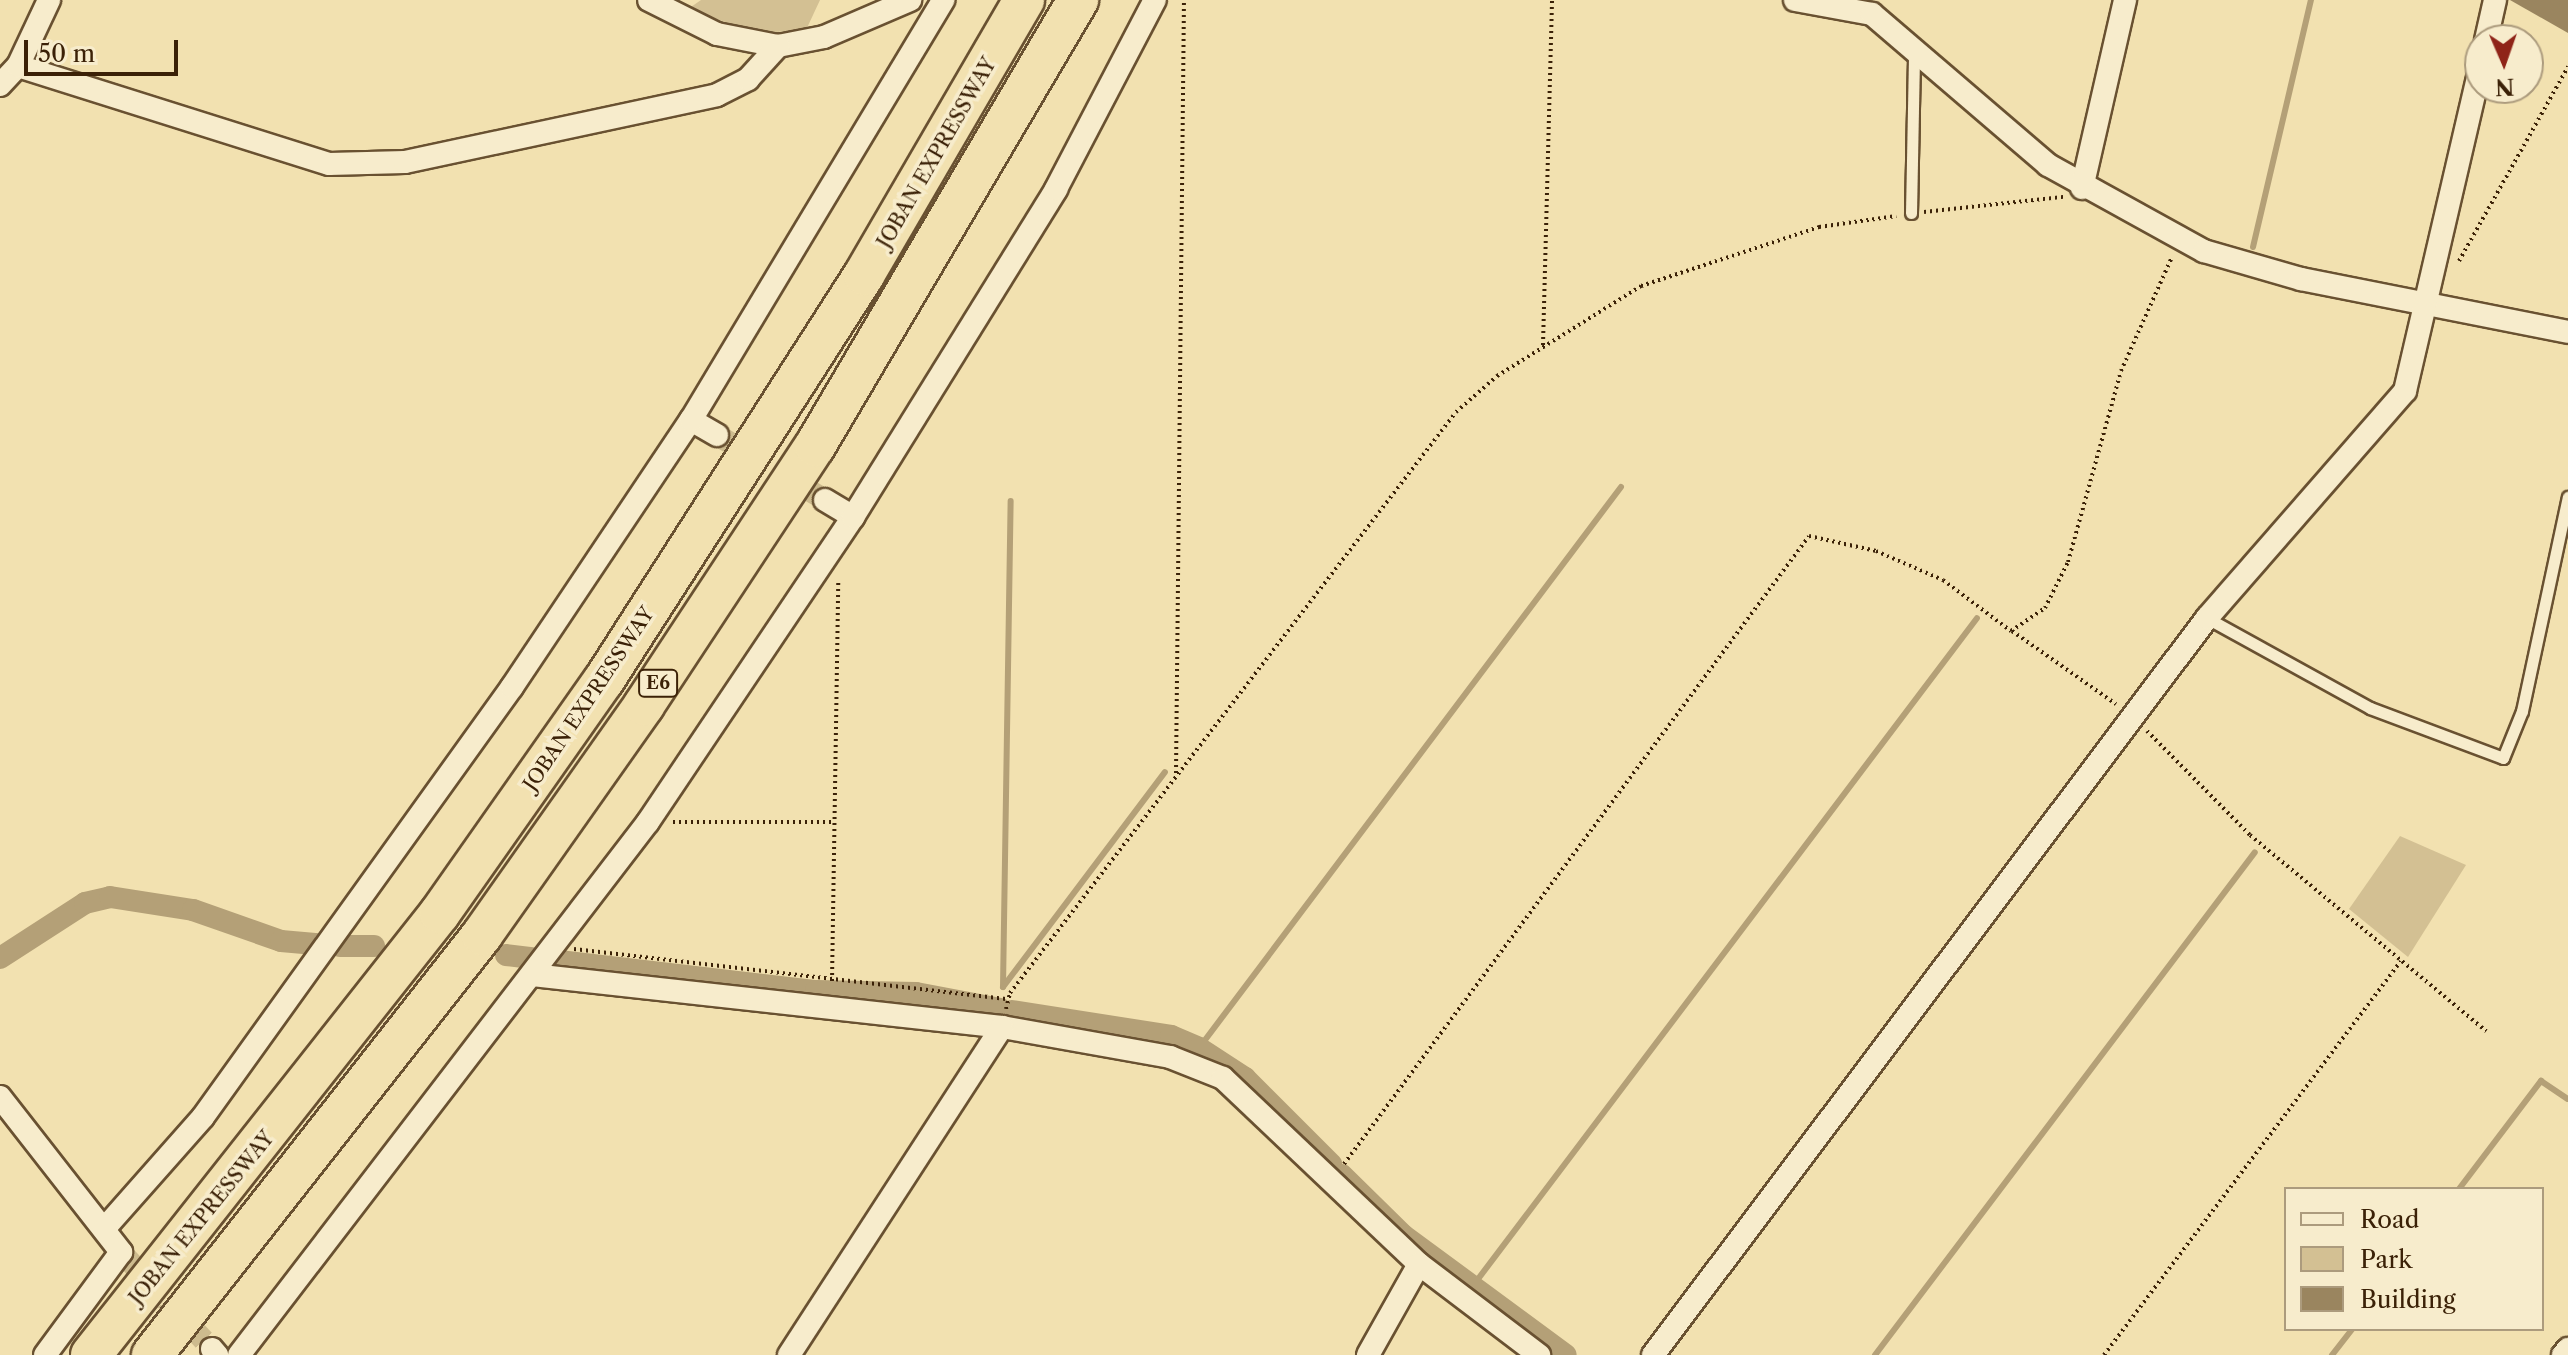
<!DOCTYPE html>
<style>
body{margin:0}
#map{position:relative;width:2568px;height:1355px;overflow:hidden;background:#f2e1b0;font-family:"Libre Caslon Text",serif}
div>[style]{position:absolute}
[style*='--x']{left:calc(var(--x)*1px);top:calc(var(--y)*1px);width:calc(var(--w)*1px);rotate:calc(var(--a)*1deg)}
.green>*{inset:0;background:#d3c093}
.stream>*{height:6px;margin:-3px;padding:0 3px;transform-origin:3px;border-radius:3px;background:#b4a077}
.canal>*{height:22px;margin:-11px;padding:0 11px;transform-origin:11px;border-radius:11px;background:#b4a077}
.building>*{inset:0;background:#9a855f}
.street-tunnel>*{height:22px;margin-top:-11px;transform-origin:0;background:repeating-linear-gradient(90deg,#cdbb8e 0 22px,transparent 0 33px)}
.path>*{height:4px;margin-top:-2px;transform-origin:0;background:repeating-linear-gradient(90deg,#3b2107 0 2px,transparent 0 6px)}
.roads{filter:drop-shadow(2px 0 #695131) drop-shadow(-2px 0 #695131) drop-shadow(0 2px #695131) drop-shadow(0 -2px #695131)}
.lane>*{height:11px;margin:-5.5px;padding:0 5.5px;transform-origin:5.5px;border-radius:5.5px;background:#f7eccc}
.street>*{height:22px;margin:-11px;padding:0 11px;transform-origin:11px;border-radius:11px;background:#f7eccc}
.highway>*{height:40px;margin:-20px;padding:0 20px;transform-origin:20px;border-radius:20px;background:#f2e1b0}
span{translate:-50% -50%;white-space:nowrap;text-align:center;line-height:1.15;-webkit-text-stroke:7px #f7eccc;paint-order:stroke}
.shield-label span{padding:2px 6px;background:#f7eccc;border:2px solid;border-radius:6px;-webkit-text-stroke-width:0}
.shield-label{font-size:18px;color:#3b2107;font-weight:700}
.street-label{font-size:20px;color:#3b2107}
.legend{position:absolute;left:2284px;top:1187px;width:260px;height:144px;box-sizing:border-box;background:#f7eccc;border:2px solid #ac9b7d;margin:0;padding:10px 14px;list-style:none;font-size:24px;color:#3b2107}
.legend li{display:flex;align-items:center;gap:16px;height:40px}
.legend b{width:40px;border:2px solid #ac9b7d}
.north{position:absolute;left:2464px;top:24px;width:80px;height:80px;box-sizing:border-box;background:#f7eccc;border:2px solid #ac9b7d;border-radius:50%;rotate:178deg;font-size:22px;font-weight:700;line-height:32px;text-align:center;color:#3b2107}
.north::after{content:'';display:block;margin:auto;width:28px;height:36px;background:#8f2418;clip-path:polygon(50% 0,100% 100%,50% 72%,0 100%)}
.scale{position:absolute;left:24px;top:40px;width:154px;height:36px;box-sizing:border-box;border:4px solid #3b2107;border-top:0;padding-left:10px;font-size:24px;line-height:28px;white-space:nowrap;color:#3b2107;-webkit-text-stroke:6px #f7eccc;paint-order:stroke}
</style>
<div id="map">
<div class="green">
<i style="clip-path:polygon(701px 0,820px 0,806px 30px,757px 33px,688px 9px)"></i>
<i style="clip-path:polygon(2400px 836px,2466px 865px,2408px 957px,2349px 909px)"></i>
</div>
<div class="stream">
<i style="--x:2253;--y:247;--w:254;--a:-76.8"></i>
<i style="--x:1003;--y:987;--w:486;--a:-89.1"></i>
<i style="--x:1003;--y:987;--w:269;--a:-53"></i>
<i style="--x:1199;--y:1048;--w:702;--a:-53.05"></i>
<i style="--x:2459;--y:1189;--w:136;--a:-52.8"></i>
<i style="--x:2541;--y:1081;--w:32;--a:34"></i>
<i style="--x:1472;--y:1287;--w:838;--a:-52.95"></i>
<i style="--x:1875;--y:1355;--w:630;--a:-52.93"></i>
<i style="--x:2332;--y:1355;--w:33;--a:-52"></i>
</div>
<div class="canal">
<i style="--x:340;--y:946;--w:34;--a:0"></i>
<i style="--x:506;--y:955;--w:26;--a:7"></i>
<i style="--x:0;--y:958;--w:101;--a:-32.9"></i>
<i style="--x:85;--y:903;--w:26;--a:-13"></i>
<i style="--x:110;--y:897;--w:84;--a:8.9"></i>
<i style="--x:193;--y:910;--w:93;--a:19.4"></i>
<i style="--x:281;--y:941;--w:37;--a:5"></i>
<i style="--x:559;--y:961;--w:259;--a:6.7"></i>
<i style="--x:816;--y:991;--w:100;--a:1.1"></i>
<i style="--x:916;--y:993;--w:86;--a:10.8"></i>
<i style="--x:1012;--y:1011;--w:161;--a:8.9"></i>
<i style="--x:1171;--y:1036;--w:30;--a:23"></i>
<i style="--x:1199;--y:1048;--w:55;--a:33.1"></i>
<i style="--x:1245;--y:1078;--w:122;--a:45"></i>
<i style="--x:1342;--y:1175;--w:86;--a:44.5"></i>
<i style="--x:1403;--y:1235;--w:202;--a:36.4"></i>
</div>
<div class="building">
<i style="clip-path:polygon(2510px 0,2568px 0,2568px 33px)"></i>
</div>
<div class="street-tunnel">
<i style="--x:717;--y:435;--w:126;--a:31"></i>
<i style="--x:121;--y:1252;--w:133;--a:46.8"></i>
</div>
<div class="path">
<i style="--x:1924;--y:212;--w:140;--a:-6.2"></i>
<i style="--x:2459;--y:261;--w:223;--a:-60.7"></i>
<i style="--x:1543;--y:345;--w:345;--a:-88.5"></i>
<i style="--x:2012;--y:631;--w:127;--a:35.1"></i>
<i style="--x:2147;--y:731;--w:146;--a:45.3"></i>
<i style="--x:2250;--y:835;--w:307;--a:39.7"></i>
<i style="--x:1176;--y:773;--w:773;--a:-89.41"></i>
<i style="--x:673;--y:822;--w:161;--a:0"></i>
<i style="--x:574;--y:949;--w:437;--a:6.6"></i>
<i style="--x:832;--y:981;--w:402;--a:-89.1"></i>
<i style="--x:1006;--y:1009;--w:16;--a:-76"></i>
<i style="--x:1010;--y:993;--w:732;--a:-52.49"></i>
<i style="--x:1456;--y:412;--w:55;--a:-41.3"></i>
<i style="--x:1497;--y:376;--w:170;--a:-32"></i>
<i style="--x:1641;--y:286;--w:188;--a:-18.3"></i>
<i style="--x:1819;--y:227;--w:78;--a:-8.1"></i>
<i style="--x:1344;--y:1164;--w:781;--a:-53.48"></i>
<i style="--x:1809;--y:536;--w:69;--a:12.6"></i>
<i style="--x:1876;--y:551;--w:73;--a:23.4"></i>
<i style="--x:1943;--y:580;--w:85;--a:36.9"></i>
<i style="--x:2011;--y:631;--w:41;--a:-34.1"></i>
<i style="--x:2045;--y:608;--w:51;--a:-63.4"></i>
<i style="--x:2068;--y:562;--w:198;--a:-74.5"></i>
<i style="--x:2121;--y:371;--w:125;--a:-65.9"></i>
<i style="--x:2104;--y:1355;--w:493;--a:-53"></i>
</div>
<div class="roads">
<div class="lane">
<i style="--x:1911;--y:213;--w:163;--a:-88.9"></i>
<i style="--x:2207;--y:618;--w:186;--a:28.9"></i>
<i style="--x:2370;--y:708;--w:142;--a:20.6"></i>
<i style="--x:2503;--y:758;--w:51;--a:-68"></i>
<i style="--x:2522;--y:711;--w:219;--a:-77.9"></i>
</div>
<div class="street">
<i style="--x:649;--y:0;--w:76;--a:26.6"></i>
<i style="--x:717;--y:34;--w:62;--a:11.1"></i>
<i style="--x:778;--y:46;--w:47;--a:-11.1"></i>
<i style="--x:824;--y:37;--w:94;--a:-23.3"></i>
<i style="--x:1795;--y:0;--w:78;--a:10.3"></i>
<i style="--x:1872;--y:14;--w:232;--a:40.6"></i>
<i style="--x:2048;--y:165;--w:178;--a:28.9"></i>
<i style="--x:2204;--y:251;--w:101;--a:16.1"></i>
<i style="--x:2301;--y:279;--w:272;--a:11.2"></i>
<i style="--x:2486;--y:40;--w:41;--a:-77.3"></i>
<i style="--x:18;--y:66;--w:326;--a:17.5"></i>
<i style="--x:329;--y:164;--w:76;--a:-1.5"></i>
<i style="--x:405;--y:162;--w:319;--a:-12.1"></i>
<i style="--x:717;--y:95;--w:35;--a:-27"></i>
<i style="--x:748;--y:79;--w:45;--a:-47.7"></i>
<i style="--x:0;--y:85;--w:26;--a:-47"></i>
<i style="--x:18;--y:66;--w:73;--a:-64.8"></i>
<i style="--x:2082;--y:188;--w:193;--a:-77.1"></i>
<i style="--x:691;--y:420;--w:30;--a:30"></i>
<i style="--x:825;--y:500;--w:33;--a:31"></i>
<i style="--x:532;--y:975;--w:473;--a:6.3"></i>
<i style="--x:1002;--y:1027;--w:171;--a:10.1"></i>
<i style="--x:1170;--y:1057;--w:57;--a:21.6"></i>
<i style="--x:1223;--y:1078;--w:270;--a:43.5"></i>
<i style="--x:1419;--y:1264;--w:151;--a:37.2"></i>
<i style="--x:0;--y:1097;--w:197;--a:52"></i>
<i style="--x:121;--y:1252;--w:128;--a:126.4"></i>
<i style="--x:104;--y:1229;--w:149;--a:-48.5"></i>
<i style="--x:203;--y:1117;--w:530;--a:-54.3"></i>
<i style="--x:512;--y:687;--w:321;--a:-56.2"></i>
<i style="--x:691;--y:420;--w:490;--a:-59"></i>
<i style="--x:212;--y:1349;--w:8;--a:50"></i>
<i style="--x:239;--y:1355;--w:672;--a:-52.5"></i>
<i style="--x:648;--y:822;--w:367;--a:-56.1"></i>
<i style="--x:853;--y:517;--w:386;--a:-58.2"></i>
<i style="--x:1056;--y:189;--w:213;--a:-62.4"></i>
<i style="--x:789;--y:1355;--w:391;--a:-57"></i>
<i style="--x:1368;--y:1355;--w:104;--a:-60.7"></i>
<i style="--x:1653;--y:1355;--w:922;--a:-53.07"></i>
<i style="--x:2207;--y:618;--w:301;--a:-48.9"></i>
<i style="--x:2405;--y:391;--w:332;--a:-76.9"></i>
<i style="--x:2563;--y:1355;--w:8;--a:-50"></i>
</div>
<div class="highway">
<i style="--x:91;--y:1355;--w:563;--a:-51.71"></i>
<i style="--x:440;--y:913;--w:285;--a:-54.9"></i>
<i style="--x:604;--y:680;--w:481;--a:-57.3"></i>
<i style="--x:864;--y:275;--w:318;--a:-59.8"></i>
<i style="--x:152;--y:1355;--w:534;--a:-51.84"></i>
<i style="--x:482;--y:935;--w:281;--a:-54.8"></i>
<i style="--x:644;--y:705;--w:310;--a:-56.6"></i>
<i style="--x:815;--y:446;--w:518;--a:-59.47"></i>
</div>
</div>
<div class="shield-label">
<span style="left:658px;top:683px">E6</span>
</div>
<div class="street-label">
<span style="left:937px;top:153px;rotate:-60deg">JOBAN EXPRESSWAY</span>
<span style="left:589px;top:699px;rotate:-56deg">JOBAN EXPRESSWAY</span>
<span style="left:202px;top:1218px;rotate:-51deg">JOBAN EXPRESSWAY</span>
</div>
<ul class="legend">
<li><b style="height:10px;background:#f7eccc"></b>Road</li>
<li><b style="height:22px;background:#d3c093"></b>Park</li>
<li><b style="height:22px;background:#9a855f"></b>Building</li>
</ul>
<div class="north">N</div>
<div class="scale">50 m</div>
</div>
